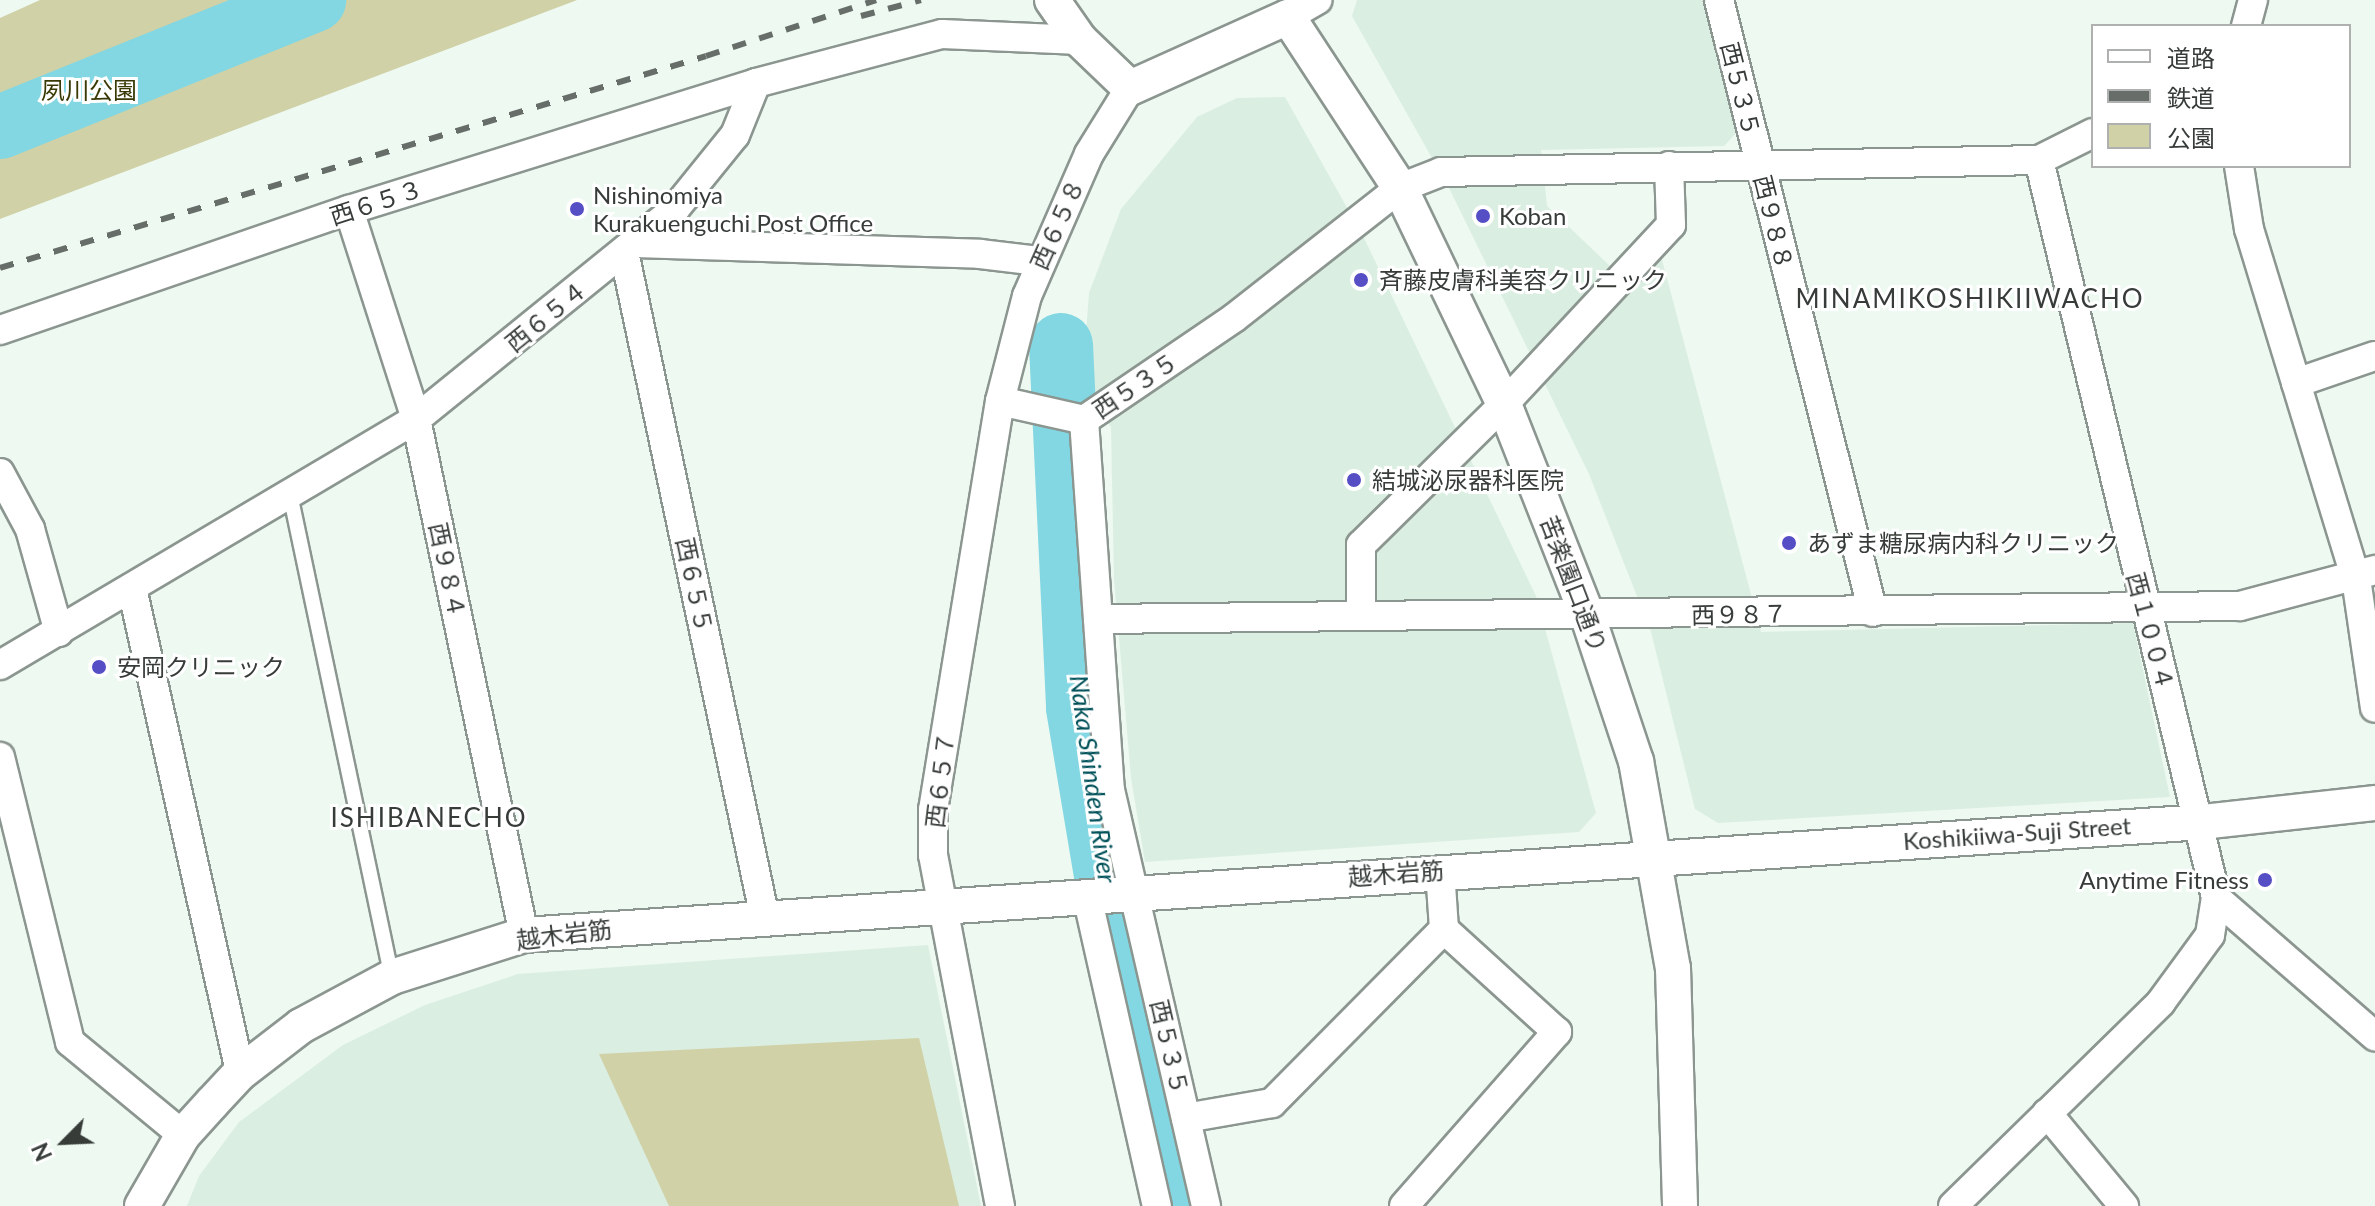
<!DOCTYPE html>
<meta charset="utf-8">
<style>
body{margin:0}
#map{position:relative;width:2375px;height:1206px;overflow:hidden;background:#edf9f1;font-family:Lato,"Noto Sans JP",sans-serif}
div>[style]{position:absolute}
[style*='--x']{left:calc(var(--x)*1px);top:calc(var(--y)*1px);width:calc(var(--w)*1px);rotate:calc(var(--a)*1deg)}
.built>*{inset:0;background:#dbeee2}
.green>*{inset:0;background:#d0d1a7}
.river>*{height:64px;margin:-32px;padding:0 32px;transform-origin:32px;border-radius:32px;background:#82d7e2}
.roads{filter:drop-shadow(2px 0 #8c9690) drop-shadow(-2px 0 #8c9690) drop-shadow(0 2px #8c9690) drop-shadow(0 -2px #8c9690)}
.service>*{height:14px;margin:-7px;padding:0 7px;transform-origin:7px;border-radius:7px;background:#fff}
.minor>*{height:28px;margin:-14px;padding:0 14px;transform-origin:14px;border-radius:14px;background:#fff}
.tertiary>*{height:34px;margin:-17px;padding:0 17px;transform-origin:17px;border-radius:17px;background:#fff}
.rail>*{height:6px;margin-top:-3px;transform-origin:0;background:repeating-linear-gradient(90deg,#676e6a 0 14px,transparent 0 28px)}
.dots>*{width:22px;height:22px;translate:-50% -50%;box-sizing:border-box;border:4px solid #fff;border-radius:50%}
span{translate:-50% -50%;white-space:nowrap;text-align:center;line-height:1.15;-webkit-text-stroke:6px #fff;paint-order:stroke}
.street-label{font-size:24px;color:#373c39}
.park-label{font-size:24px;color:#393905}
.poi-label{font-size:24px;color:#373c39}
.left{translate:0 -50%;text-align:left}
.right{translate:-100% -50%;text-align:right}
.neighbourhood-label{font-size:26px;color:#373c39;letter-spacing:2px}
.water-label{font-size:26px;color:#005159;font-style:italic}
.legend{position:absolute;left:2091px;top:24px;width:260px;height:144px;box-sizing:border-box;background:#fff;border:2px solid #afb1b0;margin:0;padding:10px 14px;list-style:none;font-size:24px;color:#373c39}
.legend li{display:flex;align-items:center;gap:16px;height:40px}
.legend b{width:40px;border:2px solid #afb1b0}
.north{position:absolute;left:24px;top:1102px;width:80px;height:80px;-webkit-text-stroke:6px #fff;paint-order:stroke;rotate:246deg;font-size:22px;font-weight:700;line-height:32px;text-align:center;color:#373c39}
.north::after{content:'';display:block;margin:auto;width:28px;height:36px;background:#373c39;clip-path:polygon(50% 0,100% 100%,50% 72%,0 100%)}
</style>
<div id="map">
<div class="built">
<i style="clip-path:polygon(1357px 0,1702px 0,1736px 133px,1724px 146px,1541px 150px,1547px 206px,1611px 267px,1661px 256px,1761px 632px,2133px 623px,2170px 797px,1718px 823px,1695px 809px,1651px 632px,1589px 474px,1450px 190px,1352px 16px)"></i>
<i style="clip-path:polygon(1285px 97px,1364px 238px,1536px 596px,1596px 813px,1579px 832px,1145px 862px,1131px 778px,1114px 579px,1111px 427px,1082px 387px,1089px 293px,1121px 209px,1197px 117px,1237px 98px)"></i>
<i style="clip-path:polygon(928px 945px,981px 1206px,187px 1206px,199px 1176px,239px 1122px,343px 1045px,425px 1005px,518px 974px)"></i>
</div>
<div class="green">
<i style="clip-path:polygon(40px 0,577px 0,0 219px,0 18px)"></i>
<i style="clip-path:polygon(919px 1038px,959px 1206px,669px 1206px,599px 1054px)"></i>
</div>
<div class="river">
<i style="--x:0;--y:127;--w:339;--a:-22"></i>
<i style="--x:1061;--y:345;--w:363;--a:87.3"></i>
<i style="--x:1078;--y:708;--w:249;--a:80.5"></i>
<i style="--x:1119;--y:954;--w:259;--a:76.4"></i>
</div>
<div class="roads">
<div class="service">
<i style="--x:290;--y:494;--w:494;--a:78.1"></i>
</div>
<div class="minor">
<i style="--x:1719;--y:0;--w:631;--a:75.88"></i>
<i style="--x:1288;--y:17;--w:34;--a:-30"></i>
<i style="--x:2246;--y:26;--w:27;--a:-75"></i>
<i style="--x:2039;--y:160;--w:759;--a:76.51"></i>
<i style="--x:2216;--y:898;--w:211;--a:41"></i>
<i style="--x:2239;--y:166;--w:64;--a:81"></i>
<i style="--x:2249;--y:229;--w:365;--a:73"></i>
<i style="--x:2356;--y:578;--w:131;--a:81.7"></i>
<i style="--x:349;--y:210;--w:219;--a:72.2"></i>
<i style="--x:416;--y:419;--w:527;--a:78.18"></i>
<i style="--x:635;--y:243;--w:345;--a:1.8"></i>
<i style="--x:980;--y:254;--w:59;--a:6.8"></i>
<i style="--x:624;--y:252;--w:681;--a:78.05"></i>
<i style="--x:0;--y:330;--w:369;--a:-19"></i>
<i style="--x:349;--y:210;--w:426;--a:-17.3"></i>
<i style="--x:2296;--y:383;--w:83;--a:-18.9"></i>
<i style="--x:1000;--y:401;--w:86;--a:12.7"></i>
<i style="--x:1084;--y:420;--w:181;--a:-34.2"></i>
<i style="--x:1234;--y:318;--w:211;--a:-38.1"></i>
<i style="--x:1400;--y:188;--w:44;--a:-21.3"></i>
<i style="--x:1441;--y:172;--w:598;--a:-1.15"></i>
<i style="--x:2039;--y:160;--w:60;--a:-26.6"></i>
<i style="--x:1084;--y:420;--w:371;--a:86"></i>
<i style="--x:1110;--y:790;--w:427;--a:77"></i>
<i style="--x:0;--y:473;--w:64;--a:61.8"></i>
<i style="--x:30;--y:529;--w:107;--a:74.3"></i>
<i style="--x:132;--y:588;--w:497;--a:77.4"></i>
<i style="--x:1361;--y:614;--w:69;--a:-90"></i>
<i style="--x:1361;--y:545;--w:201;--a:-44.6"></i>
<i style="--x:1504;--y:404;--w:245;--a:-47"></i>
<i style="--x:1671;--y:225;--w:59;--a:-91.9"></i>
<i style="--x:1098;--y:619;--w:1142;--a:-0.65"></i>
<i style="--x:2240;--y:606;--w:140;--a:-14.9"></i>
<i style="--x:0;--y:665;--w:483;--a:-30.6"></i>
<i style="--x:416;--y:419;--w:333;--a:-39"></i>
<i style="--x:675;--y:209;--w:95;--a:-51"></i>
<i style="--x:735;--y:135;--w:56;--a:-68"></i>
<i style="--x:756;--y:83;--w:192;--a:-14.8"></i>
<i style="--x:942;--y:34;--w:138;--a:2.5"></i>
<i style="--x:0;--y:757;--w:293;--a:76.2"></i>
<i style="--x:70;--y:1042;--w:146;--a:39.5"></i>
<i style="--x:1087;--y:896;--w:318;--a:77.3"></i>
<i style="--x:2047;--y:1113;--w:121;--a:50.4"></i>
<i style="--x:1186;--y:1118;--w:87;--a:-9.9"></i>
<i style="--x:1272;--y:1103;--w:245;--a:-45.3"></i>
<i style="--x:1000;--y:1206;--w:357;--a:-100.8"></i>
<i style="--x:933;--y:855;--w:45;--a:-90"></i>
<i style="--x:933;--y:810;--w:414;--a:-80.7"></i>
<i style="--x:1000;--y:401;--w:108;--a:-75.6"></i>
<i style="--x:1027;--y:296;--w:155;--a:-66.4"></i>
<i style="--x:1089;--y:154;--w:78;--a:-58.2"></i>
<i style="--x:1404;--y:1206;--w:232;--a:-48.7"></i>
<i style="--x:1557;--y:1032;--w:153;--a:-137.7"></i>
<i style="--x:1444;--y:929;--w:59;--a:-93.9"></i>
<i style="--x:1953;--y:1206;--w:291;--a:-44.4"></i>
<i style="--x:2161;--y:1002;--w:83;--a:-53.8"></i>
<i style="--x:2210;--y:935;--w:37;--a:-81"></i>
</div>
<div class="tertiary">
<i style="--x:1052;--y:0;--w:49;--a:55"></i>
<i style="--x:1080;--y:40;--w:69;--a:43.8"></i>
<i style="--x:1130;--y:88;--w:173;--a:-24.2"></i>
<i style="--x:1288;--y:17;--w:204;--a:56.8"></i>
<i style="--x:1400;--y:188;--w:240;--a:64.3"></i>
<i style="--x:1504;--y:404;--w:229;--a:68.5"></i>
<i style="--x:1588;--y:617;--w:152;--a:71.6"></i>
<i style="--x:1636;--y:761;--w:210;--a:79.9"></i>
<i style="--x:1673;--y:968;--w:238;--a:88.3"></i>
<i style="--x:142;--y:1206;--w:82;--a:-60"></i>
<i style="--x:183;--y:1135;--w:43;--a:-47.8"></i>
<i style="--x:212;--y:1103;--w:41;--a:-47"></i>
<i style="--x:240;--y:1073;--w:77;--a:-37.6"></i>
<i style="--x:301;--y:1026;--w:103;--a:-28.3"></i>
<i style="--x:392;--y:977;--w:139;--a:-17.7"></i>
<i style="--x:524;--y:935;--w:1682;--a:-3.85"></i>
<i style="--x:2202;--y:822;--w:174;--a:-6.3"></i>
</div>
</div>
<div class="rail">
<i style="--x:861;--y:16;--w:62;--a:-14.9"></i>
<i style="--x:0;--y:268;--w:737;--a:-16.71"></i>
<i style="--x:706;--y:56;--w:179;--a:-18.2"></i>
</div>
<div class="dots">
<i style="left:577px;top:209px;background:#554ec5"></i>
<i style="left:1483px;top:216px;background:#554ec5"></i>
<i style="left:1361px;top:280px;background:#554ec5"></i>
<i style="left:1354px;top:480px;background:#554ec5"></i>
<i style="left:1789px;top:543px;background:#554ec5"></i>
<i style="left:99px;top:667px;background:#554ec5"></i>
<i style="left:2265px;top:880px;background:#554ec5"></i>
</div>
<div class="street-label">
<span style="left:1741px;top:89px;rotate:76deg">西５３５</span>
<span style="left:376px;top:202px;rotate:-18deg">西６５３</span>
<span style="left:1774px;top:222px;rotate:76deg">西９８８</span>
<span style="left:1057px;top:224px;rotate:-66deg">西６５８</span>
<span style="left:546px;top:316px;rotate:-39deg">西６５４</span>
<span style="left:1135px;top:385px;rotate:-34deg">西５３５</span>
<span style="left:448px;top:570px;rotate:78deg">西９８４</span>
<span style="left:1574px;top:584px;rotate:69deg">苦楽園口通り</span>
<span style="left:695px;top:585px;rotate:78deg">西６５５</span>
<span style="left:1739px;top:614px;rotate:-1deg">西９８７</span>
<span style="left:2151px;top:631px;rotate:75deg">西１００４</span>
<span style="left:940px;top:780px;rotate:-83deg">西６５７</span>
<span style="left:2017px;top:833px;rotate:-4deg">Koshikiiwa-Suji Street</span>
<span style="left:1396px;top:873px;rotate:-4deg">越木岩筋</span>
<span style="left:564px;top:934px;rotate:-7deg">越木岩筋</span>
<span style="left:1170px;top:1047px;rotate:77deg">西５３５</span>
</div>
<div class="park-label">
<span style="left:89px;top:90px">夙川公園</span>
</div>
<div class="poi-label">
<span class="left" style="left:593px;top:209px">Nishinomiya<br>Kurakuenguchi Post Office</span>
<span class="left" style="left:1499px;top:216px">Koban</span>
<span class="left" style="left:1379px;top:280px">斉藤皮膚科美容クリニック</span>
<span class="left" style="left:1372px;top:480px">結城泌尿器科医院</span>
<span class="left" style="left:1807px;top:543px">あずま糖尿病内科クリニック</span>
<span class="left" style="left:117px;top:667px">安岡クリニック</span>
<span class="right" style="left:2249px;top:880px">Anytime Fitness</span>
</div>
<div class="neighbourhood-label">
<span style="left:1970px;top:299px">MINAMIKOSHIKIIWACHO</span>
<span style="left:429px;top:818px">ISHIBANECHO</span>
</div>
<div class="water-label">
<span style="left:1093px;top:779px;rotate:82deg">Naka Shinden River</span>
</div>
<ul class="legend">
<li><b style="height:10px;background:#fff"></b>道路</li>
<li><b style="height:10px;background:#676e6a"></b>鉄道</li>
<li><b style="height:22px;background:#d0d1a7"></b>公園</li>
</ul>
<div class="north">N</div>
</div>
